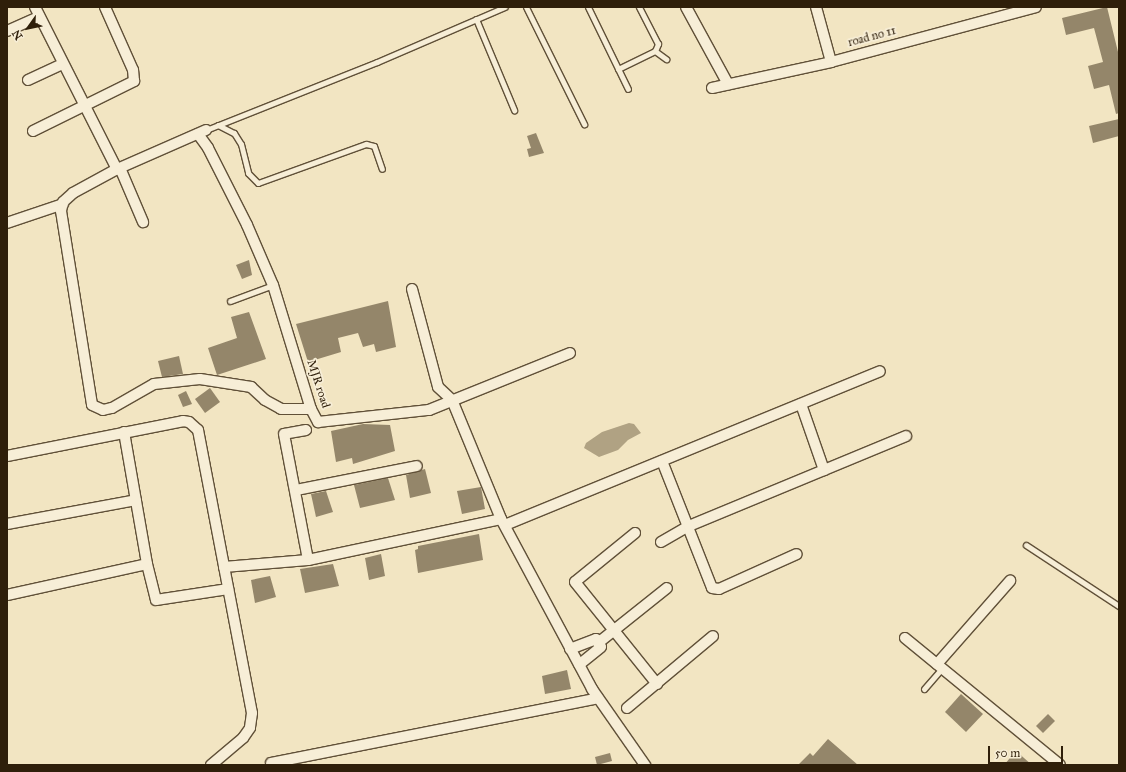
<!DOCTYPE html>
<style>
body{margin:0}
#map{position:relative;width:1126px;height:772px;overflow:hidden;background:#f2e5c2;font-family:"IM FELL Great Primer",serif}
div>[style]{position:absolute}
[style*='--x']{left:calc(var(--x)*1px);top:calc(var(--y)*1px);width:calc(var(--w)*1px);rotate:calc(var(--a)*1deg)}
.water>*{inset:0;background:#b0a283}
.building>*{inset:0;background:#94866a}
.roads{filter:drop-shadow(1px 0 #605038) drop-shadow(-1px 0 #605038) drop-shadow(0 1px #605038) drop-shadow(0 -1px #605038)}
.service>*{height:5px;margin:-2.5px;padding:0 2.5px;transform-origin:2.5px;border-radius:2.5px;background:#f7eed7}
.minor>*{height:10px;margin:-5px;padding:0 5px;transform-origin:5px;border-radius:5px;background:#f7eed7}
span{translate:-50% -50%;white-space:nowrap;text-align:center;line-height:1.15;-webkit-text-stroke:3.5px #f7eed7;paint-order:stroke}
.street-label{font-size:12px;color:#2f1f0a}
.frame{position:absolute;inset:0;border:8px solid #2f1f0a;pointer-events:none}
.north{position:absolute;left:8px;top:8px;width:40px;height:40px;-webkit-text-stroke:3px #f7eed7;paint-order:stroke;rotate:237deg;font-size:11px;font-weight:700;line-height:16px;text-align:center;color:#2f1f0a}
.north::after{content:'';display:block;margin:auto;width:14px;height:18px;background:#2f1f0a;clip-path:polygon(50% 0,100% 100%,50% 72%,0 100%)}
.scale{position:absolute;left:988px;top:746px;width:75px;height:18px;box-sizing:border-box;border:2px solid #2f1f0a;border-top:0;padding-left:5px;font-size:12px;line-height:14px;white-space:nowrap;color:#2f1f0a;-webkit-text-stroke:3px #f7eed7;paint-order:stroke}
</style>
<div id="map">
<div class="water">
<i style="clip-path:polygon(629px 423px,634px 424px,641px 433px,628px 440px,618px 450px,599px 457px,584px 448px,586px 443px,602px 432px)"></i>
</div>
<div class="building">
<i style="clip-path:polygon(1107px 7px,1119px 56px,1119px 113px,1116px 114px,1109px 85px,1094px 89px,1088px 66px,1103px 62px,1094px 28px,1066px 35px,1062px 18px)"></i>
<i style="clip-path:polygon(1119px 119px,1119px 136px,1093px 143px,1089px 126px)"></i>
<i style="clip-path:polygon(536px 133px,544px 153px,529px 157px,527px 149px,531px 148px,527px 136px)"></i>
<i style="clip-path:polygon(249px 260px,252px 275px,242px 279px,236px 265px)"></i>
<i style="clip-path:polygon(388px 301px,396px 347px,376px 352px,374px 344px,363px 347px,358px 333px,338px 338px,341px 352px,308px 362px,296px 324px)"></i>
<i style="clip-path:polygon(249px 312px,266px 359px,217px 375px,208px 348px,237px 338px,231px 317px)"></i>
<i style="clip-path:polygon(179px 356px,183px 374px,162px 377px,158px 361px)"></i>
<i style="clip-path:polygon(210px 388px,220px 402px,205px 413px,195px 399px)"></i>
<i style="clip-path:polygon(186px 391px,192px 404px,183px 407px,178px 395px)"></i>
<i style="clip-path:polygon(363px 424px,390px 425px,395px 451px,353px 464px,352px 458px,336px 462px,331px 431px)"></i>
<i style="clip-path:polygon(425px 469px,431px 493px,410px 498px,406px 475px)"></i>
<i style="clip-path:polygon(388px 478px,395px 500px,360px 508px,354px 485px)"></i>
<i style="clip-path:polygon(481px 487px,485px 509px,462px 514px,457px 491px)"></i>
<i style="clip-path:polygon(326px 491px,333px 512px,316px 517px,311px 494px)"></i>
<i style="clip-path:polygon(479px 534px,483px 560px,418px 573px,415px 550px,418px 549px,418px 546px)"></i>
<i style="clip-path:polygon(381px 554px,385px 576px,369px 580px,365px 558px)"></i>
<i style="clip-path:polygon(333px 564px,339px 586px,305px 593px,300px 569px)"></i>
<i style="clip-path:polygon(270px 576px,276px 597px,255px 603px,251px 580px)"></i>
<i style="clip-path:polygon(567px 670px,571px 689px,545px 694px,542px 676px)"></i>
<i style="clip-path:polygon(961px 694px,983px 714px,966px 732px,945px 712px)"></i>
<i style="clip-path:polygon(1048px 714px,1055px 721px,1043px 733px,1036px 726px)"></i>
<i style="clip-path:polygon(828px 739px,858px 765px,798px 765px,810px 753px,813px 756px)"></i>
<i style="clip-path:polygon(1016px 751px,1032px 765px,1004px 765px)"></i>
<i style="clip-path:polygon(610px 753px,612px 761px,597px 765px,595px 757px)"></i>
</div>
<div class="roads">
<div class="service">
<i style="--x:526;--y:7;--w:131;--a:63.6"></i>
<i style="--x:588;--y:7;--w:91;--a:64"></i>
<i style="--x:476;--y:19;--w:99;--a:67.3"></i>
<i style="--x:655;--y:51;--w:14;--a:36"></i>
<i style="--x:618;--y:69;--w:41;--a:-25.9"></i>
<i style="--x:655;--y:51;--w:8;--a:-67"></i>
<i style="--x:658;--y:44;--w:42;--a:-117.2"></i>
<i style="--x:218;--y:125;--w:18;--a:27"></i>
<i style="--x:234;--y:133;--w:13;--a:58"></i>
<i style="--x:241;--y:144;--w:30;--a:76"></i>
<i style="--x:248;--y:173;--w:14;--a:45"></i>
<i style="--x:258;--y:183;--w:115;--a:-19.9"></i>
<i style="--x:366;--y:144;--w:8;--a:14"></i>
<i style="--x:374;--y:146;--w:24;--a:71"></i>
<i style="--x:206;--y:130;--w:184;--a:-21.7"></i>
<i style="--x:377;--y:62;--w:139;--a:-23.3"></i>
<i style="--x:230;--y:301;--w:46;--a:-20.4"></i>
<i style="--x:1026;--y:545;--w:111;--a:33.3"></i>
<i style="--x:924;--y:689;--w:28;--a:-49"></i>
</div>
<div class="minor">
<i style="--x:35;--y:7;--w:182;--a:63.2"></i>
<i style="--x:686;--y:7;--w:88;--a:61.4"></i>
<i style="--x:816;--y:7;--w:57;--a:74.7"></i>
<i style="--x:7;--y:31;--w:35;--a:-24"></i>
<i style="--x:28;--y:80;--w:38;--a:-25"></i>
<i style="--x:712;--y:88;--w:122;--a:-12.3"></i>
<i style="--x:831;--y:62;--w:212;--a:-15"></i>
<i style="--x:206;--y:130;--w:97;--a:156.3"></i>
<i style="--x:117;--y:169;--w:50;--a:151.4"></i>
<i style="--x:73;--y:193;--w:13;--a:138"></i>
<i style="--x:63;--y:202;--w:9;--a:103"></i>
<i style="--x:61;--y:211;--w:196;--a:80.9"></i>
<i style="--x:92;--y:405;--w:12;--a:24"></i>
<i style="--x:103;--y:410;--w:9;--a:-13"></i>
<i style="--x:112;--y:408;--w:48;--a:-29.7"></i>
<i style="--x:154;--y:384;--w:46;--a:-6.2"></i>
<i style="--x:200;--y:379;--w:52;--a:8.9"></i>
<i style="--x:251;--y:387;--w:19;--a:43"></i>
<i style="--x:265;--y:400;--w:18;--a:29"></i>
<i style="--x:281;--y:409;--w:30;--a:0"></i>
<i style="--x:33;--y:131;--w:113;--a:-26.3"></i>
<i style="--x:134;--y:81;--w:11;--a:-95"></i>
<i style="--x:133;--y:70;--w:69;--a:-114"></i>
<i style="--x:198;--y:134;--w:17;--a:54"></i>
<i style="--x:208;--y:148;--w:86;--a:63.1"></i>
<i style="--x:247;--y:225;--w:65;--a:66.6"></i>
<i style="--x:273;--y:285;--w:130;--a:73"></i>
<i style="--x:311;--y:409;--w:15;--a:62"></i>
<i style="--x:318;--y:422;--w:112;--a:-6.2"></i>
<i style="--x:429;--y:410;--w:152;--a:-22"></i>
<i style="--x:120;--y:168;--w:59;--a:66.9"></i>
<i style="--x:7;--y:223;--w:59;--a:-18.7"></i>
<i style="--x:412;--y:289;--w:101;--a:75.1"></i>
<i style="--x:438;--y:387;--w:19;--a:43"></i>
<i style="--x:452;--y:400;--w:129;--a:67.6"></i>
<i style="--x:501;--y:519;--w:193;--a:61.8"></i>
<i style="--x:592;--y:689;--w:93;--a:55.1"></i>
<i style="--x:801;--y:404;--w:70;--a:70.8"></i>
<i style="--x:306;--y:430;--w:22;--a:170"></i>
<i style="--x:284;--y:434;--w:128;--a:79.2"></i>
<i style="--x:124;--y:432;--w:134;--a:80.1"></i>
<i style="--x:147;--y:564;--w:37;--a:76"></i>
<i style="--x:156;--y:600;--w:73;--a:-8.7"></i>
<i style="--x:7;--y:456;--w:179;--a:-11.2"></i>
<i style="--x:183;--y:421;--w:6;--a:9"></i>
<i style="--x:189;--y:422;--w:12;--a:42"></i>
<i style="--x:198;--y:430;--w:288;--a:79.2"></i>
<i style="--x:252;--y:713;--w:15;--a:98"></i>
<i style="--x:250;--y:728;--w:12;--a:125"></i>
<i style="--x:243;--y:738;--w:42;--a:139.8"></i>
<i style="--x:662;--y:461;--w:136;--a:68.5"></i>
<i style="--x:712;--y:588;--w:7;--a:8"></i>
<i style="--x:719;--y:589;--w:85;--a:-24.2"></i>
<i style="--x:296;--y:490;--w:123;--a:-11.2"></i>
<i style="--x:7;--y:524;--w:131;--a:-10.5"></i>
<i style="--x:505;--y:525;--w:405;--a:-22.3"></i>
<i style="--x:635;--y:533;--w:77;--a:140.8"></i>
<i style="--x:575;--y:582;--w:131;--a:51.2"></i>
<i style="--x:661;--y:542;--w:32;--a:-30"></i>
<i style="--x:689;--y:526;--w:235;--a:-22.5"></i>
<i style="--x:224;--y:567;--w:84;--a:-4.8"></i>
<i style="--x:308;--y:560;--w:197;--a:-12"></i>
<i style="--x:7;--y:595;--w:143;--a:-12.5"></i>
<i style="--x:905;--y:638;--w:200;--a:39.3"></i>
<i style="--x:598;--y:643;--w:88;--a:-38.6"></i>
<i style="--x:570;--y:649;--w:28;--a:-21"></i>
<i style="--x:596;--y:639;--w:9;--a:58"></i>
<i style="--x:601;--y:647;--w:28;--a:141"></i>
<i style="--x:937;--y:664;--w:111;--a:-48.7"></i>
<i style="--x:627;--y:708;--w:112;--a:-39.9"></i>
<i style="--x:271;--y:763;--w:333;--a:-11.2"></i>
</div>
</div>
<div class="street-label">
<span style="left:872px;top:37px;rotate:-15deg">road no 11</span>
<span style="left:318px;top:384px;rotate:72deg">MJR road</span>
</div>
<div class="frame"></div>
<div class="north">N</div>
<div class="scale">50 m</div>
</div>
